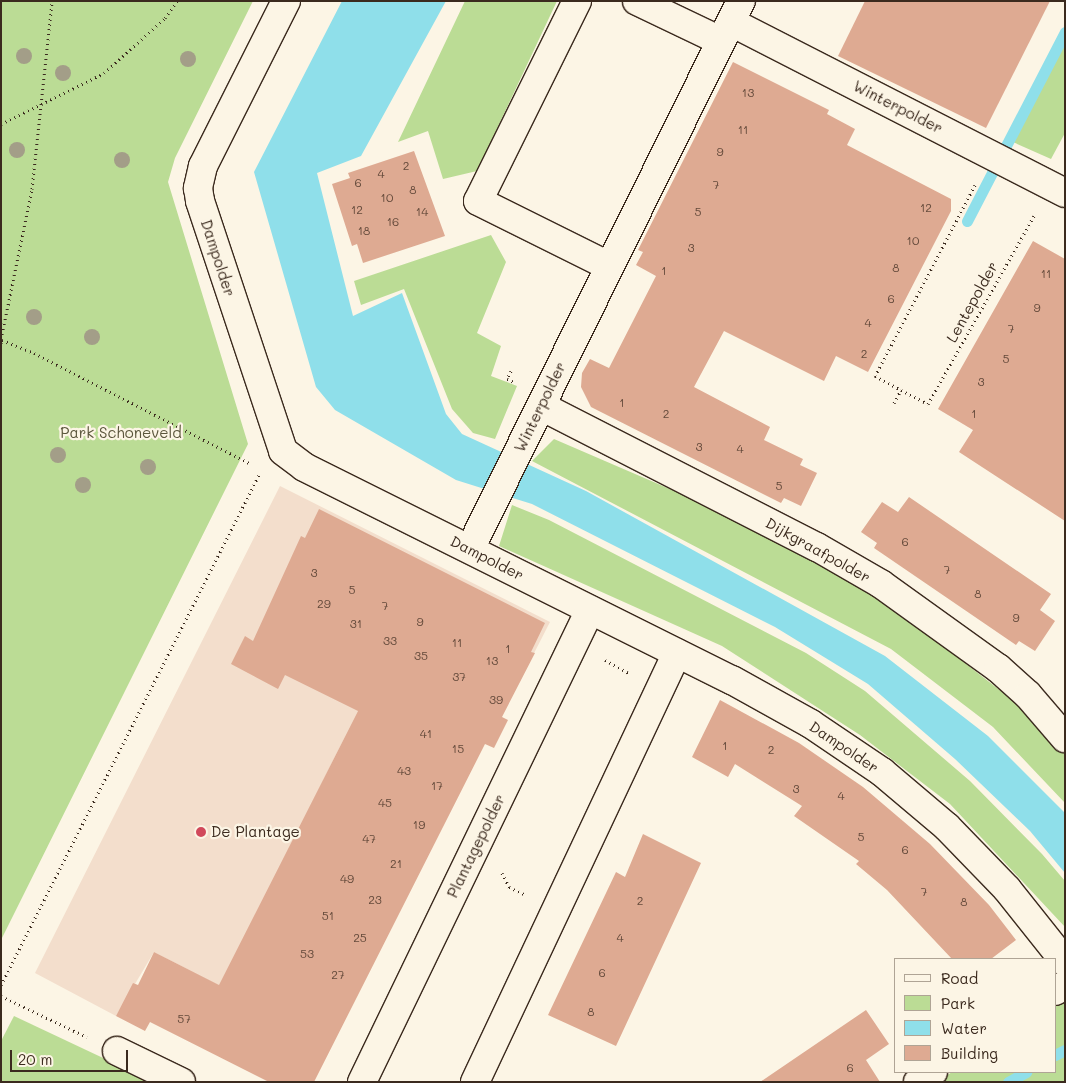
<!DOCTYPE html>
<style>
body{margin:0}
#map{position:relative;width:1066px;height:1083px;overflow:hidden;background:#fcf5e5;font-family:Mali,sans-serif}
div>[style]{position:absolute}
[style*='--x']{left:calc(var(--x)*1px);top:calc(var(--y)*1px);width:calc(var(--w)*1px);rotate:calc(var(--a)*1deg)}
.built>*{inset:0;background:#f3decc}
.green>*{inset:0;background:#bbdc95}
.water>*{inset:0;background:#8fdfea}
.stream>*{height:11px;margin:-5.5px;padding:0 5.5px;transform-origin:5.5px;border-radius:5.5px;background:#8fdfea}
.building>*{inset:0;background:#deaa92}
.path>*{height:3px;margin-top:-1.5px;transform-origin:0;background:repeating-linear-gradient(90deg,#3b2a1e 0 1px,transparent 0 5px)}
.roads{filter:drop-shadow(1px 0 #3b2a1e) drop-shadow(-1px 0 #3b2a1e) drop-shadow(0 1px #3b2a1e) drop-shadow(0 -1px #3b2a1e)}
.minor>*{height:28px;margin:-14px;padding:0 14px;transform-origin:14px;border-radius:14px;background:#fcf5e5}
.trees>*{width:16px;height:16px;margin:-8px;border-radius:50%;background:#a39e88}
.dots>*{width:14px;height:14px;translate:-50% -50%;box-sizing:border-box;border:2px solid #fcf5e5;border-radius:50%}
span{translate:-50% -50%;white-space:nowrap;text-align:center;line-height:1.15;-webkit-text-stroke:4.5px #fcf5e5;paint-order:stroke}
.number-label{font-size:12px;color:#644a3b}
.number-label span{-webkit-text-stroke-width:0}
.street-label{font-size:15px;color:#3b2a1e}
.park-label{font-size:15px;color:#5b563c}
.poi-label{font-size:15px;color:#3b2a1e}
.left{translate:0 -50%;text-align:left}
.frame{position:absolute;inset:0;border:2px solid #3b2a1e;pointer-events:none}
.legend{position:absolute;left:894px;top:958px;width:162px;height:115px;box-sizing:border-box;background:#fcf5e5;border:1px solid #afa495;margin:0;padding:6px 9px;list-style:none;font-size:15px;color:#3b2a1e}
.legend li{display:flex;align-items:center;gap:10px;height:25px}
.legend b{width:25px;border:1px solid #afa495}
.scale{position:absolute;left:10px;top:1050px;width:118px;height:22px;box-sizing:border-box;border:2px solid #3b2a1e;border-top:0;padding-left:6px;font-size:15px;line-height:18px;white-space:nowrap;color:#3b2a1e;-webkit-text-stroke:4px #fcf5e5;paint-order:stroke}
</style>
<div id="map">
<div class="built">
<i style="clip-path:polygon(280px 486px,550px 622px,489px 741px,358px 711px,220px 986px,154px 952px,116px 1016px,35px 973px)"></i>
</div>
<div class="green">
<i style="clip-path:polygon(1px 1px,253px 1px,175px 158px,168px 182px,248px 444px,1px 940px)"></i>
<i style="clip-path:polygon(465px 1px,557px 1px,477px 171px,443px 179px,428px 131px,398px 142px)"></i>
<i style="clip-path:polygon(1065px 28px,1065px 133px,1051px 159px,1006px 139px)"></i>
<i style="clip-path:polygon(491px 235px,506px 262px,477px 333px,501px 346px,491px 376px,517px 386px,495px 439px,473px 433px,452px 409px,404px 289px,361px 305px,354px 281px)"></i>
<i style="clip-path:polygon(554px 439px,802px 546px,905px 616px,1030px 714px,1065px 755px,1065px 803px,993px 727px,891px 649px,532px 461px)"></i>
<i style="clip-path:polygon(512px 505px,549px 520px,806px 653px,865px 691px,970px 781px,1042px 854px,1065px 881px,1065px 927px,950px 804px,860px 735px,722px 646px,499px 546px)"></i>
<i style="clip-path:polygon(1065px 998px,1065px 1082px,937px 1082px,952px 1072px,1055px 1072px,1055px 1005px)"></i>
<i style="clip-path:polygon(14px 1016px,154px 1082px,1px 1082px,1px 1041px)"></i>
</div>
<div class="water">
<i style="clip-path:polygon(342px 1px,446px 1px,361px 156px,317px 173px,353px 316px,402px 293px,446px 414px,462px 434px,586px 491px,885px 656px,988px 736px,1065px 813px,1065px 873px,1030px 831px,955px 759px,868px 684px,775px 627px,532px 504px,456px 480px,335px 410px,316px 387px,254px 172px)"></i>
</div>
<div class="stream">
<i style="--x:967;--y:221;--w:213;--a:-62.6"></i>
<i style="--x:1055;--y:1055;--w:11;--a:-27"></i>
<i style="--x:1008;--y:1082;--w:21;--a:-29"></i>
</div>
<div class="building">
<i style="clip-path:polygon(865px 1px,1050px 1px,986px 128px,838px 56px)"></i>
<i style="clip-path:polygon(733px 62px,829px 110px,827px 114px,855px 129px,847px 145px,951px 199px,951px 211px,868px 372px,836px 356px,824px 381px,724px 331px,694px 387px,770px 427px,764px 440px,803px 459px,800px 465px,817px 473px,801px 506px,784px 498px,781px 503px,591px 407px,581px 387px,582px 373px,590px 359px,609px 368px,656px 276px,636px 265px,643px 252px,638px 250px)"></i>
<i style="clip-path:polygon(414px 151px,445px 236px,363px 263px,357px 244px,352px 246px,332px 184px,350px 178px,348px 173px)"></i>
<i style="clip-path:polygon(1033px 241px,1065px 259px,1065px 521px,959px 452px,973px 430px,938px 409px)"></i>
<i style="clip-path:polygon(909px 497px,1051px 594px,1040px 610px,1055px 621px,1035px 651px,1019px 641px,1016px 645px,874px 548px,877px 543px,861px 532px,882px 502px,898px 512px)"></i>
<i style="clip-path:polygon(319px 509px,545px 623px,531px 652px,535px 653px,502px 717px,508px 720px,494px 748px,485px 744px,314px 1082px,269px 1082px,150px 1022px,145px 1031px,116px 1016px,133px 983px,138px 985px,154px 952px,219px 985px,358px 711px,285px 675px,278px 689px,231px 664px,245px 636px,253px 641px,301px 536px,305px 538px)"></i>
<i style="clip-path:polygon(720px 700px,799px 743px,863px 787px,930px 844px,989px 905px,1016px 940px,991px 959px,952px 959px,887px 890px,856px 864px,859px 861px,794px 816px,802px 806px,735px 764px,728px 777px,692px 757px)"></i>
<i style="clip-path:polygon(643px 834px,701px 863px,616px 1046px,548px 1015px,616px 872px,625px 877px)"></i>
<i style="clip-path:polygon(866px 1010px,889px 1044px,866px 1060px,880px 1082px,760px 1082px)"></i>
</div>
<div class="path">
<i style="--x:1;--y:124;--w:115;--a:-26.3"></i>
<i style="--x:104;--y:73;--w:82;--a:-42"></i>
<i style="--x:165;--y:18;--w:21;--a:-55"></i>
<i style="--x:975;--y:185;--w:216;--a:117.6"></i>
<i style="--x:875;--y:376;--w:30;--a:28"></i>
<i style="--x:901;--y:390;--w:30;--a:27"></i>
<i style="--x:928;--y:404;--w:216;--a:-60.6"></i>
<i style="--x:1;--y:339;--w:153;--a:-78.3"></i>
<i style="--x:32;--y:189;--w:189;--a:-83.9"></i>
<i style="--x:1;--y:343;--w:3;--a:-72"></i>
<i style="--x:2;--y:340;--w:35;--a:22"></i>
<i style="--x:34;--y:353;--w:244;--a:27.1"></i>
<i style="--x:511;--y:371;--w:9;--a:117"></i>
<i style="--x:507;--y:379;--w:8;--a:23"></i>
<i style="--x:894;--y:403;--w:15;--a:-62"></i>
<i style="--x:605;--y:660;--w:29;--a:29"></i>
<i style="--x:502;--y:873;--w:16;--a:63"></i>
<i style="--x:509;--y:887;--w:19;--a:25"></i>
<i style="--x:1;--y:985;--w:572;--a:-63.17"></i>
<i style="--x:1;--y:996;--w:95;--a:25.5"></i>
</div>
<div class="roads">
<div class="minor">
<i style="--x:286;--y:1;--w:185;--a:116.7"></i>
<i style="--x:203;--y:166;--w:23;--a:103"></i>
<i style="--x:198;--y:188;--w:13;--a:81"></i>
<i style="--x:200;--y:201;--w:263;--a:71.6"></i>
<i style="--x:283;--y:451;--w:26;--a:37"></i>
<i style="--x:304;--y:467;--w:478;--a:26.5"></i>
<i style="--x:732;--y:680;--w:90;--a:29.1"></i>
<i style="--x:811;--y:724;--w:86;--a:34.1"></i>
<i style="--x:882;--y:772;--w:85;--a:40.2"></i>
<i style="--x:947;--y:827;--w:86;--a:45.9"></i>
<i style="--x:1007;--y:889;--w:93;--a:51.5"></i>
<i style="--x:577;--y:1;--w:223;--a:116.3"></i>
<i style="--x:478;--y:201;--w:146;--a:26.4"></i>
<i style="--x:637;--y:1;--w:93;--a:25.5"></i>
<i style="--x:731;--y:22;--w:375;--a:27.1"></i>
<i style="--x:541;--y:406;--w:310;--a:27.1"></i>
<i style="--x:817;--y:547;--w:74;--a:30"></i>
<i style="--x:881;--y:584;--w:144;--a:35.7"></i>
<i style="--x:998;--y:668;--w:40;--a:42"></i>
<i style="--x:1028;--y:695;--w:57;--a:49.3"></i>
<i style="--x:470;--y:549;--w:611;--a:-63.69"></i>
<i style="--x:1055;--y:991;--w:12;--a:-31"></i>
<i style="--x:117;--y:1051;--w:71;--a:25.8"></i>
<i style="--x:362;--y:1082;--w:524;--a:-64.22"></i>
<i style="--x:475;--y:1082;--w:474;--a:-64.8"></i>
<i style="--x:918;--y:1082;--w:18;--a:-34"></i>
</div>
</div>
<div class="trees">
<i style="left:24px;top:56px"></i>
<i style="left:188px;top:59px"></i>
<i style="left:63px;top:73px"></i>
<i style="left:17px;top:150px"></i>
<i style="left:122px;top:160px"></i>
<i style="left:34px;top:317px"></i>
<i style="left:92px;top:337px"></i>
<i style="left:58px;top:455px"></i>
<i style="left:148px;top:467px"></i>
<i style="left:83px;top:485px"></i>
</div>
<div class="dots">
<i style="left:201px;top:832px;background:#d1495b"></i>
</div>
<div class="number-label">
<span style="left:748px;top:93px">13</span>
<span style="left:743px;top:130px">11</span>
<span style="left:720px;top:152px">9</span>
<span style="left:406px;top:166px">2</span>
<span style="left:381px;top:174px">4</span>
<span style="left:358px;top:183px">6</span>
<span style="left:716px;top:185px">7</span>
<span style="left:413px;top:190px">8</span>
<span style="left:387px;top:198px">10</span>
<span style="left:926px;top:208px">12</span>
<span style="left:357px;top:210px">12</span>
<span style="left:422px;top:212px">14</span>
<span style="left:698px;top:212px">5</span>
<span style="left:393px;top:222px">16</span>
<span style="left:364px;top:231px">18</span>
<span style="left:913px;top:241px">10</span>
<span style="left:691px;top:248px">3</span>
<span style="left:896px;top:268px">8</span>
<span style="left:664px;top:271px">1</span>
<span style="left:1046px;top:274px">11</span>
<span style="left:891px;top:299px">6</span>
<span style="left:1037px;top:308px">9</span>
<span style="left:868px;top:323px">4</span>
<span style="left:1011px;top:329px">7</span>
<span style="left:864px;top:354px">2</span>
<span style="left:1006px;top:359px">5</span>
<span style="left:981px;top:382px">3</span>
<span style="left:622px;top:403px">1</span>
<span style="left:666px;top:414px">2</span>
<span style="left:974px;top:414px">1</span>
<span style="left:699px;top:447px">3</span>
<span style="left:740px;top:449px">4</span>
<span style="left:779px;top:486px">5</span>
<span style="left:905px;top:542px">6</span>
<span style="left:947px;top:570px">7</span>
<span style="left:314px;top:573px">3</span>
<span style="left:352px;top:590px">5</span>
<span style="left:978px;top:594px">8</span>
<span style="left:324px;top:604px">29</span>
<span style="left:385px;top:606px">7</span>
<span style="left:1016px;top:618px">9</span>
<span style="left:420px;top:622px">9</span>
<span style="left:356px;top:624px">31</span>
<span style="left:390px;top:641px">33</span>
<span style="left:457px;top:643px">11</span>
<span style="left:508px;top:649px">1</span>
<span style="left:421px;top:656px">35</span>
<span style="left:492px;top:661px">13</span>
<span style="left:459px;top:677px">37</span>
<span style="left:496px;top:700px">39</span>
<span style="left:426px;top:734px">41</span>
<span style="left:725px;top:746px">1</span>
<span style="left:458px;top:749px">15</span>
<span style="left:771px;top:750px">2</span>
<span style="left:404px;top:771px">43</span>
<span style="left:437px;top:786px">17</span>
<span style="left:796px;top:789px">3</span>
<span style="left:841px;top:796px">4</span>
<span style="left:385px;top:803px">45</span>
<span style="left:419px;top:825px">19</span>
<span style="left:861px;top:837px">5</span>
<span style="left:369px;top:839px">47</span>
<span style="left:905px;top:850px">6</span>
<span style="left:396px;top:864px">21</span>
<span style="left:347px;top:879px">49</span>
<span style="left:924px;top:892px">7</span>
<span style="left:375px;top:900px">23</span>
<span style="left:640px;top:901px">2</span>
<span style="left:964px;top:902px">8</span>
<span style="left:328px;top:916px">51</span>
<span style="left:360px;top:938px">25</span>
<span style="left:620px;top:938px">4</span>
<span style="left:307px;top:954px">53</span>
<span style="left:602px;top:973px">6</span>
<span style="left:338px;top:975px">27</span>
<span style="left:591px;top:1012px">8</span>
<span style="left:184px;top:1019px">57</span>
<span style="left:850px;top:1068px">6</span>
</div>
<div class="street-label">
<span style="left:898px;top:107px;rotate:27deg">Winterpolder</span>
<span style="left:218px;top:258px;rotate:72deg">Dampolder</span>
<span style="left:972px;top:302px;rotate:-61deg">Lentepolder</span>
<span style="left:540px;top:407px;rotate:-64deg">Winterpolder</span>
<span style="left:818px;top:550px;rotate:29deg">Dijkgraafpolder</span>
<span style="left:487px;top:558px;rotate:27deg">Dampolder</span>
<span style="left:844px;top:747px;rotate:34deg">Dampolder</span>
<span style="left:476px;top:846px;rotate:-64deg">Plantagepolder</span>
</div>
<div class="park-label">
<span style="left:121px;top:433px">Park Schoneveld</span>
</div>
<div class="poi-label">
<span class="left" style="left:211px;top:832px">De Plantage</span>
</div>
<div class="frame"></div>
<ul class="legend">
<li><b style="height:6px;background:#fcf5e5"></b>Road</li>
<li><b style="height:14px;background:#bbdc95"></b>Park</li>
<li><b style="height:14px;background:#8fdfea"></b>Water</li>
<li><b style="height:14px;background:#deaa92"></b>Building</li>
</ul>
<div class="scale">20 m</div>
</div>
